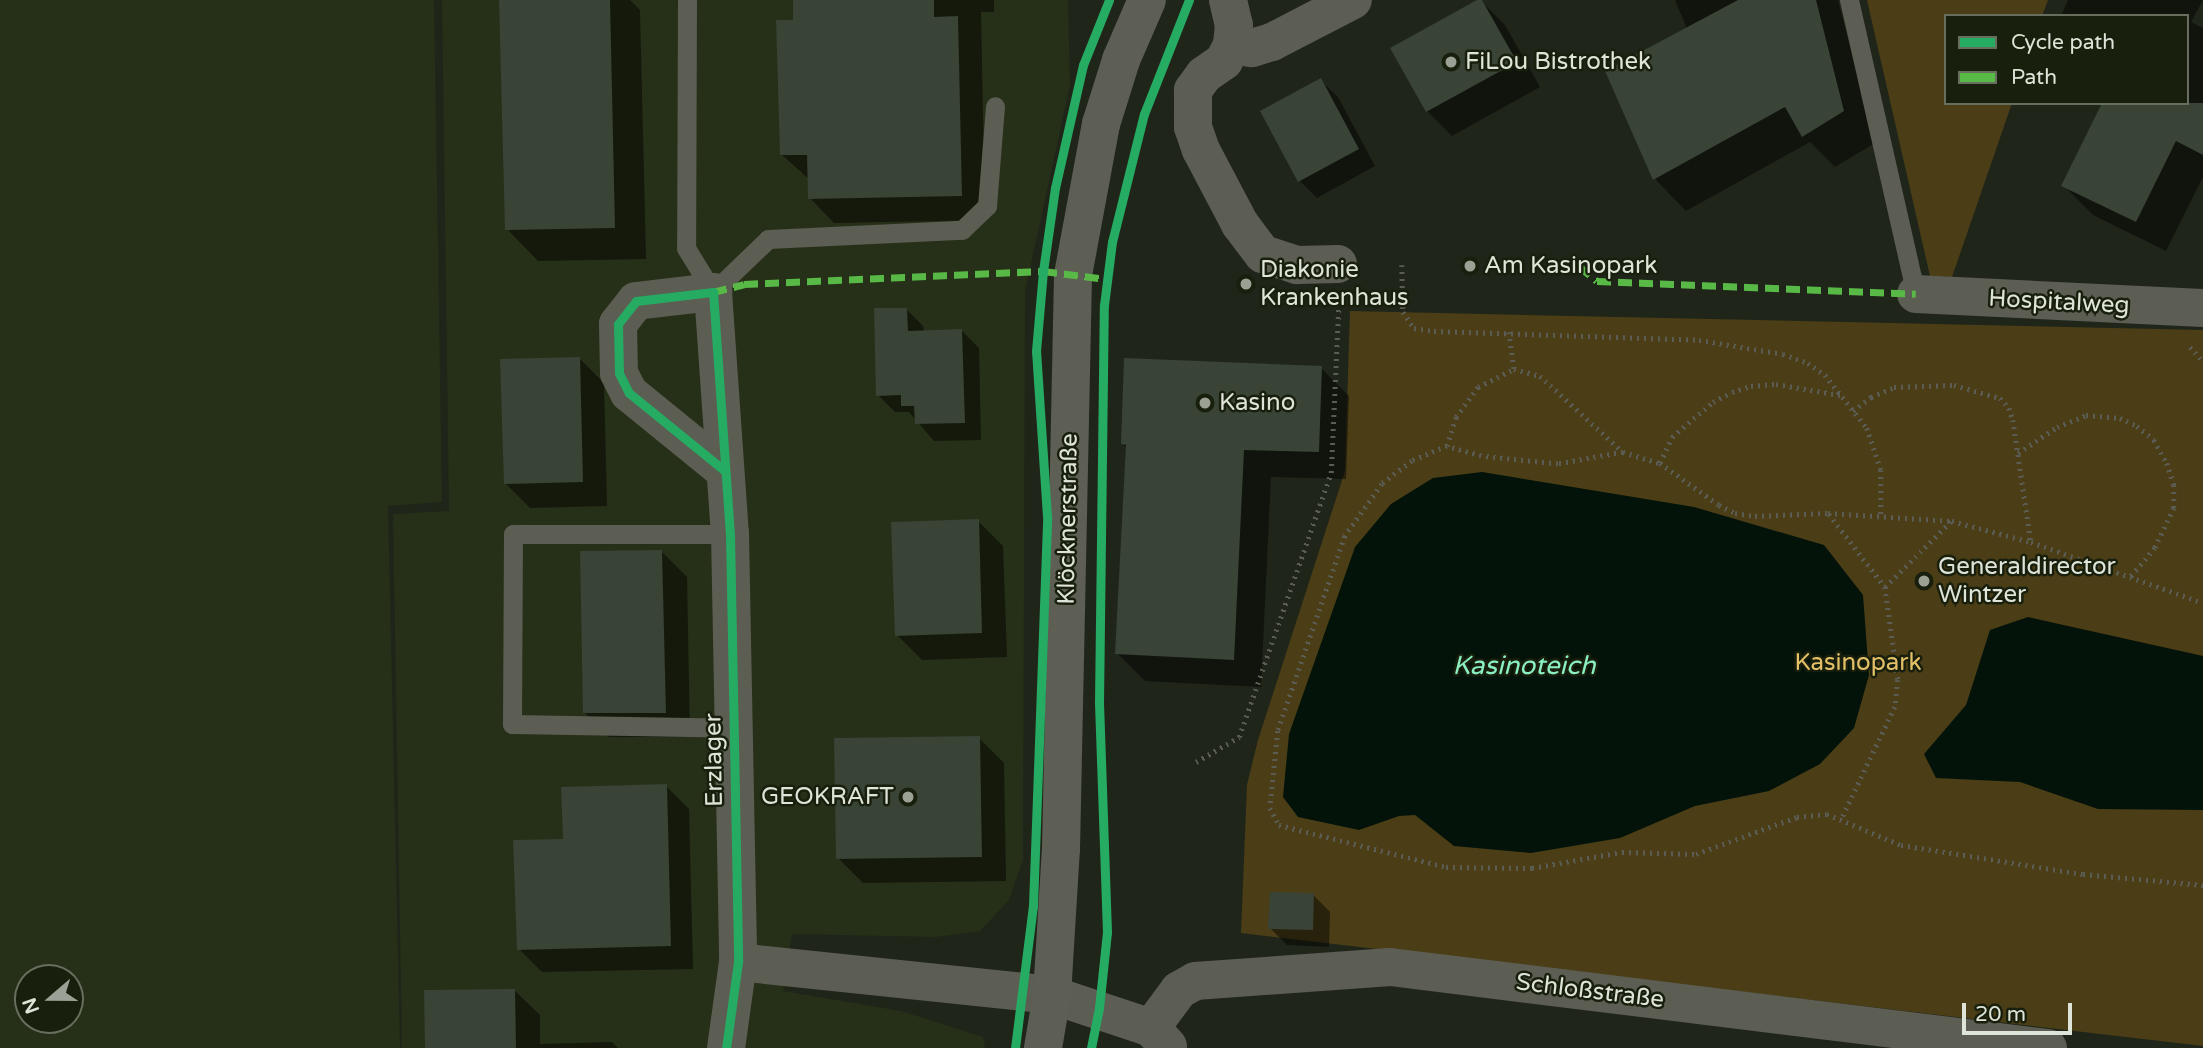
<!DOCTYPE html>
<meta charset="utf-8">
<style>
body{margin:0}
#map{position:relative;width:2203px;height:1048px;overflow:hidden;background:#20251a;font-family:"Varela Round",sans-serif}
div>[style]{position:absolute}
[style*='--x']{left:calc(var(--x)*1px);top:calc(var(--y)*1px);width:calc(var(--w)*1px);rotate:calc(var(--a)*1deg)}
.built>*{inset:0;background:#262f17}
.green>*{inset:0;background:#4b3e16}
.water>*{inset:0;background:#03130a}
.shadow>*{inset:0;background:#0007}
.building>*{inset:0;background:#394336}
.path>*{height:4.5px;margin-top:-2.25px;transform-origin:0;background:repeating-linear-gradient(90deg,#5b5c54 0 2px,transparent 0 7px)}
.lane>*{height:19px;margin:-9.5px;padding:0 9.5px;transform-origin:9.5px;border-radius:9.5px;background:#5c5d53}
.street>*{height:38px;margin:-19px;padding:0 19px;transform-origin:19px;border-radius:19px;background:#5c5d53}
.secondary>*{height:38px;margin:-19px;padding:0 19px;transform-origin:19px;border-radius:19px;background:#5d5f54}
.quiet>*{height:7px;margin-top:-3.5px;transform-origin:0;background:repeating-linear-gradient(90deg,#58b947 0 14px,transparent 0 21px)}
.cycleway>*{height:9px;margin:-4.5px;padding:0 4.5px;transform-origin:4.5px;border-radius:4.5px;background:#26ab63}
.dots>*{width:19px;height:19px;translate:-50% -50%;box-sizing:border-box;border:4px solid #181f0c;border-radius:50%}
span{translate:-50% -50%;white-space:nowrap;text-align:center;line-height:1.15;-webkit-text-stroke:5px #181f0c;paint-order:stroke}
.poi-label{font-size:24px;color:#dfe4d8}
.left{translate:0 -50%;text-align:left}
.right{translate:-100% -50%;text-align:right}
.street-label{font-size:24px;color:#dfe4d8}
.park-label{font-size:24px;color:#e4c168}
.water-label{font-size:26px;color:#8af0c3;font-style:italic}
.legend{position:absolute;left:1944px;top:14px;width:245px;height:91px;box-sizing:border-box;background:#181f0c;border:2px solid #686e5e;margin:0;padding:9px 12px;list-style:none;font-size:21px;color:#dfe4d8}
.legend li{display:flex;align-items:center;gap:14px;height:35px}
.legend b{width:35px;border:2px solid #686e5e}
.north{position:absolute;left:14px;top:964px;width:70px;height:70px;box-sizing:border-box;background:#181f0c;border:2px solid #686e5e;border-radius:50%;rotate:250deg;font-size:19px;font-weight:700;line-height:28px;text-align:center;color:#dfe4d8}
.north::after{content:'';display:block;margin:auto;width:24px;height:32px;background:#9ca196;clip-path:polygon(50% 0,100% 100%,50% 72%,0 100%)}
.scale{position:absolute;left:1962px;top:1003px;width:110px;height:32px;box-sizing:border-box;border:4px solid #dfe4d8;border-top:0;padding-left:9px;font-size:21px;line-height:24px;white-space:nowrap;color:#dfe4d8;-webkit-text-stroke:5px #181f0c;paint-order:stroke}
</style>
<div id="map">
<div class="built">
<i style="clip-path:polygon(evenodd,0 0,434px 0,442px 502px,388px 506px,400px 1048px,0 1048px,0 0,28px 978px,70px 978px,70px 1020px,28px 1020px,28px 978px)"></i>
<i style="clip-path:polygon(442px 0,1068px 0,1070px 85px,1025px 291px,1023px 860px,1009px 900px,980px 931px,936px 937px,792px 934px,783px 991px,901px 1011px,983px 1037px,985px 1048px,402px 1048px,393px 514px,449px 511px)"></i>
</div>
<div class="green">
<i style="clip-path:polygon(1867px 0,2048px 0,2042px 16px,1946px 16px,1946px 103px,2012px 103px,1952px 277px,1930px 276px)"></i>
<i style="clip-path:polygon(1350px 311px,2203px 330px,2203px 1046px,1241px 933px,1247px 785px,1258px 740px,1345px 471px)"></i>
</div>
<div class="water">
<i style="clip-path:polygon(1482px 472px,1694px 507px,1824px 545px,1863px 595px,1869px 675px,1854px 728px,1820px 764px,1769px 791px,1695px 806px,1620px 838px,1531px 853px,1454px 846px,1415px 815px,1399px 816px,1359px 830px,1298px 817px,1283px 797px,1289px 734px,1355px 547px,1391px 504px,1433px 478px)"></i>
<i style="clip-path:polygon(2028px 617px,2203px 656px,2203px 810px,2098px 809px,2020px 782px,1936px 778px,1924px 754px,1966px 705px,1990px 630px)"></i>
</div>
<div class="shadow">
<i style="clip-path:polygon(501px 0,630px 0,640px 10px,646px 259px,538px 261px,507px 229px)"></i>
<i style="clip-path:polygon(795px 0,994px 0,994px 12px,981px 12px,985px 220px,834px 223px,810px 198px,809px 179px,781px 154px)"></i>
<i style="clip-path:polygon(1480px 0,1505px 25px,1540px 87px,1452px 136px,1427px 111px,1393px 49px)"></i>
<i style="clip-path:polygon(1675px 0,1838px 0,1875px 143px,1835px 167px,1810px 142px,1686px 211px,1655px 179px,1607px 72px,1687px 29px)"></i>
<i style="clip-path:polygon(2068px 0,2203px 0,2191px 22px,2203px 28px,2203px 177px,2166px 251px,2093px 215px,2063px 185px,2187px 103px,2187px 16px,2061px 16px)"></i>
<i style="clip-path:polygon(1320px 80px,1338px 97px,1375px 166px,1317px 198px,1300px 181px)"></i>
<i style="clip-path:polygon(906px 309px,923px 326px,924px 332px,962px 331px,979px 348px,981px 440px,934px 441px,909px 412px,895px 412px,878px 395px)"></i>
<i style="clip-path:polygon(579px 358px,604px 383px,607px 506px,530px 508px,505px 483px)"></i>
<i style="clip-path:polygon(1321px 368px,1349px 396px,1346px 479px,1271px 477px,1261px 687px,1145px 681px,1117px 653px,1127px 448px,1122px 444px)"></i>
<i style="clip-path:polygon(978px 521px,1003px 546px,1007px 657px,922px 660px,897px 635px)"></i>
<i style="clip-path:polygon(662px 552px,687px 577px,690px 737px,609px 737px,584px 712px)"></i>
<i style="clip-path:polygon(979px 738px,1004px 763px,1006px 881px,863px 883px,838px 858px)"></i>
<i style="clip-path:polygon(666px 786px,689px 809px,693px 969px,542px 972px,519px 949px,564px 841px)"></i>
<i style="clip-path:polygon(1313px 895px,1330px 912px,1329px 947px,1287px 945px,1270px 928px)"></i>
<i style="clip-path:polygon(515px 991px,540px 1015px,540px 1044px,612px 1042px,618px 1048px,427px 1048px)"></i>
</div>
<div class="building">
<i style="clip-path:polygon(499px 0,610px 0,615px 228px,505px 230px)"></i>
<i style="clip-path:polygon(793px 0,934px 0,934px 17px,958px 16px,962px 196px,808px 199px,807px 155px,780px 155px,776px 20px,793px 20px)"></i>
<i style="clip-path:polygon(1477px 0,1482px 0,1517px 62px,1426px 112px,1390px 48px)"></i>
<i style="clip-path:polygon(1738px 0,1816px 0,1844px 111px,1802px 137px,1785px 107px,1653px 180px,1605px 71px)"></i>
<i style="clip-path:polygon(1321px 78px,1359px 149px,1298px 182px,1260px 111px)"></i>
<i style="clip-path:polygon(2102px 103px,2203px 103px,2203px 155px,2176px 141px,2136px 222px,2061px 186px)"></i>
<i style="clip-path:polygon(874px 308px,907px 308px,908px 331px,962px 329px,965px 423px,915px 424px,914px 406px,901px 406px,901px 395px,876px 396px)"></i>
<i style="clip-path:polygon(580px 357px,583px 482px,504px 484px,500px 359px)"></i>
<i style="clip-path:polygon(1124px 358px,1322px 366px,1319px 452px,1244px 450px,1234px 660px,1115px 654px,1126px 445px,1121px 444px)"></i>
<i style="clip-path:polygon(979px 519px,982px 633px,895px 636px,891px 522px)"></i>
<i style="clip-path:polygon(662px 550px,666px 713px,583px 713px,580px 551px)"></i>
<i style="clip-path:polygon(980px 736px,982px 857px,836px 859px,834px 738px)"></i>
<i style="clip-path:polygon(667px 784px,671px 946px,517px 950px,513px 840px,563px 839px,561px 787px)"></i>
<i style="clip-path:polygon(1270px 892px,1314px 893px,1313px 930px,1268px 929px)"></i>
<i style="clip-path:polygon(515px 989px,516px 1048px,425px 1048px,424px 990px)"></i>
</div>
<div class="path">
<i style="--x:1402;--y:265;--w:47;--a:88.8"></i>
<i style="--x:1403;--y:312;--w:19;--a:55"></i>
<i style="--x:1414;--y:328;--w:20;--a:9"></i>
<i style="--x:1434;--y:331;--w:265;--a:1.9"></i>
<i style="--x:1699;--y:340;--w:85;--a:9.5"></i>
<i style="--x:1783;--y:354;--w:27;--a:20"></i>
<i style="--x:1808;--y:363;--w:21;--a:35"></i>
<i style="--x:1825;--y:375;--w:68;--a:51.6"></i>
<i style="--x:1867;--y:428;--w:44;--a:71.6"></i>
<i style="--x:1881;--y:470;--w:46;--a:90"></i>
<i style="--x:1509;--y:332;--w:37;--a:82"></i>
<i style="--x:2190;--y:347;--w:19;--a:47"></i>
<i style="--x:1853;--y:411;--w:23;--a:-38"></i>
<i style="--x:1871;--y:397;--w:25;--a:-23"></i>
<i style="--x:1894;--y:387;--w:60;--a:-1.9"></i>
<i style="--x:1954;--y:385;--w:48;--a:15.8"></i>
<i style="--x:2000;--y:398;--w:13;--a:48"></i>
<i style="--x:2009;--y:408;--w:13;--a:72"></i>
<i style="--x:2013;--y:420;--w:123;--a:81.6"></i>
<i style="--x:1447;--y:446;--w:30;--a:-73"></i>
<i style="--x:1456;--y:417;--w:37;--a:-54"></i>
<i style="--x:1478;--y:387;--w:40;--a:-26.6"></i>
<i style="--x:1514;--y:369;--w:27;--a:15"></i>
<i style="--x:1540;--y:376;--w:113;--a:42.5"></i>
<i style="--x:1623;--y:452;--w:39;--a:17"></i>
<i style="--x:1660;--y:463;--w:72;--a:35.4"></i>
<i style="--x:1719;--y:505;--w:18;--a:27"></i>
<i style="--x:1735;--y:513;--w:20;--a:9"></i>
<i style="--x:1755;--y:516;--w:73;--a:-2.4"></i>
<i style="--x:1828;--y:513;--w:124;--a:3.7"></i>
<i style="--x:1952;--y:521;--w:82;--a:14.9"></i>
<i style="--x:2031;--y:542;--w:182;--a:19.5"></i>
<i style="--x:1623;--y:452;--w:66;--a:169.5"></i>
<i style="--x:1558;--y:464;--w:77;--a:-174.1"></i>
<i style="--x:1481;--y:456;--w:35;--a:-164"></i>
<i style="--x:1447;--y:446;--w:38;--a:157"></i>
<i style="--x:1412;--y:461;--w:38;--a:143"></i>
<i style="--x:1382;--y:484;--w:64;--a:125.4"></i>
<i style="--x:1345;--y:536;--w:206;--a:109"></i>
<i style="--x:1278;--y:731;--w:77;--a:95.9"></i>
<i style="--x:1270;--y:808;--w:19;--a:62"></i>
<i style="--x:1279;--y:825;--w:172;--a:14.1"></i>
<i style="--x:1446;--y:867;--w:86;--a:0.7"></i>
<i style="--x:1532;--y:868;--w:91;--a:-10.1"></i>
<i style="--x:1622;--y:852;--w:74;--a:1.5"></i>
<i style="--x:1696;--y:854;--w:108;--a:-20.1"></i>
<i style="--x:1797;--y:817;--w:30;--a:-6"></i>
<i style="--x:1827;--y:814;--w:80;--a:22.7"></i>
<i style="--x:1901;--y:845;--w:184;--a:9.1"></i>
<i style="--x:2083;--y:874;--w:121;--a:5.2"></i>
<i style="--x:2018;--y:453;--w:47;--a:-33.7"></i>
<i style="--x:2057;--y:427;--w:31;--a:-22"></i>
<i style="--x:2086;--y:415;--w:34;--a:5"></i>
<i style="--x:2120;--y:418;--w:19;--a:25"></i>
<i style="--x:2137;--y:426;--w:22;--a:39"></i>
<i style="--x:2154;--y:440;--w:26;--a:61"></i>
<i style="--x:2167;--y:463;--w:23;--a:72"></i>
<i style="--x:2174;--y:485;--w:23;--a:90"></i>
<i style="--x:2174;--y:508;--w:44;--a:115.4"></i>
<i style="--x:2155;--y:548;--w:38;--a:130"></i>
<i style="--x:1660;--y:463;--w:29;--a:-65"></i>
<i style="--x:1672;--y:437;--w:54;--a:-40.5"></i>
<i style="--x:1713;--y:402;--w:21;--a:-28"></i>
<i style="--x:1732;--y:392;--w:20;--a:-18"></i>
<i style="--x:1751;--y:386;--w:25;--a:-5"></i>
<i style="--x:1776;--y:384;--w:65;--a:9.8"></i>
<i style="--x:1829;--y:514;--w:92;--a:52.5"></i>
<i style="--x:1885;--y:587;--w:94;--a:82"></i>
<i style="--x:1898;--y:680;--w:27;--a:96"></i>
<i style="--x:1895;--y:707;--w:123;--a:115.5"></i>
<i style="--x:1885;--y:587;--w:93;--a:-45"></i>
<i style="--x:1196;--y:762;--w:50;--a:-30.2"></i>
<i style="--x:1239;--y:737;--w:280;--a:-70.8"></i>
<i style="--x:1331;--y:473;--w:173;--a:-87.4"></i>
</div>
<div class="lane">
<i style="--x:687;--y:0;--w:248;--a:90.2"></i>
<i style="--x:686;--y:248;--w:52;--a:58.5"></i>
<i style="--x:713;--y:292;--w:76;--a:-43.9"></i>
<i style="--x:768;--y:239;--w:194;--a:-2.7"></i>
<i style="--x:962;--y:230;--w:35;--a:-44"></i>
<i style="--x:987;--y:206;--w:100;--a:-85.4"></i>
<i style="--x:1849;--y:0;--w:302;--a:77.2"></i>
<i style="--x:730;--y:534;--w:217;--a:180"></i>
<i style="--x:513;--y:534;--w:190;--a:90.3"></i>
<i style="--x:512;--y:724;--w:221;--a:1"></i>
</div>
<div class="street">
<i style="--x:1228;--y:0;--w:26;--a:77"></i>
<i style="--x:1234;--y:25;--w:20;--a:96"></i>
<i style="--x:1232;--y:45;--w:18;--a:117"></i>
<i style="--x:1224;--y:61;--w:24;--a:145"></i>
<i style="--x:1204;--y:75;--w:19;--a:126"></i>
<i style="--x:1193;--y:90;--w:37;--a:90"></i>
<i style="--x:1193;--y:127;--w:24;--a:71"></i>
<i style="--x:1201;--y:150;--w:84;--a:62.2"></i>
<i style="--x:1240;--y:224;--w:38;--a:53"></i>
<i style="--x:1263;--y:254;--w:36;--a:18"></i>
<i style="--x:1297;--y:265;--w:41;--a:-1.4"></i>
<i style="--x:1232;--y:45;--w:20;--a:9"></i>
<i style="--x:1252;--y:48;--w:21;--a:-17"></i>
<i style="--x:1272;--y:42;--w:91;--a:-27.4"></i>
<i style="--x:1916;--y:294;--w:287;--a:2.8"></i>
<i style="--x:725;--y:471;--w:124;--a:-140.9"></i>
<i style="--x:629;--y:393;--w:22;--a:-117"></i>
<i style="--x:619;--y:373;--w:49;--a:-91.2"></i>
<i style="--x:618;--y:324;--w:29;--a:-52"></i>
<i style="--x:636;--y:301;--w:78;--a:-6.7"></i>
<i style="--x:713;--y:292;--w:243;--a:86"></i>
<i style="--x:730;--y:534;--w:428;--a:88.9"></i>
<i style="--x:738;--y:962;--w:87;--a:97.9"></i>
<i style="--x:738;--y:962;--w:316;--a:6"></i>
<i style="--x:1052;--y:995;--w:104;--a:18.4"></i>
<i style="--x:1151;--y:1028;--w:25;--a:47"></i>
<i style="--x:1151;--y:1028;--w:47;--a:-53.6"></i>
<i style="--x:1179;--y:990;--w:18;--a:-29"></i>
<i style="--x:1195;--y:981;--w:196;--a:-4.1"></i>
<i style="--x:1390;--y:967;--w:663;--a:7.02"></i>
</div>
<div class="secondary">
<i style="--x:1043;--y:1048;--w:54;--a:-80.4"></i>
<i style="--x:1052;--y:995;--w:146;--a:-86.5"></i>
<i style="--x:1061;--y:849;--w:574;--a:-88.8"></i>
<i style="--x:1073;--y:275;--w:154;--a:-79.5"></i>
<i style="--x:1101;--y:124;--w:67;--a:-72.6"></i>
<i style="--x:1121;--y:60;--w:65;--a:-66.6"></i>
</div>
<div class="quiet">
<i style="--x:1579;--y:266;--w:23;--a:40"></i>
<i style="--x:1597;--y:281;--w:319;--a:2.3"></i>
<i style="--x:713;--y:292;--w:32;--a:-14"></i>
<i style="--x:744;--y:284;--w:299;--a:-2.5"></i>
<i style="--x:1043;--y:271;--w:64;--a:7.1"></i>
</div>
<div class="cycleway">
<i style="--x:725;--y:471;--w:124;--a:-140.9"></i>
<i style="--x:629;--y:393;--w:22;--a:-117"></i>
<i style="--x:619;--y:373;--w:49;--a:-91.2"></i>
<i style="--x:618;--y:324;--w:29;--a:-52"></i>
<i style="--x:636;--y:301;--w:78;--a:-6.7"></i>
<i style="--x:713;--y:292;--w:243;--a:86"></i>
<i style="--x:730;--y:534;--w:428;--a:88.9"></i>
<i style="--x:738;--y:962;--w:87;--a:97.9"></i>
<i style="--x:1015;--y:1048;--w:143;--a:-82.8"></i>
<i style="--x:1033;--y:906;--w:390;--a:-87.9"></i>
<i style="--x:1047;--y:516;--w:165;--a:-93.8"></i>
<i style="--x:1036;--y:351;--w:80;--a:-85"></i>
<i style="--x:1043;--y:271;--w:84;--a:-81.8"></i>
<i style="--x:1055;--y:188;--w:126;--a:-77.2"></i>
<i style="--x:1083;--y:65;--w:70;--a:-68.2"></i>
<i style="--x:1091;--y:1048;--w:41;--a:-78.7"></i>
<i style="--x:1099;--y:1008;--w:76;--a:-84"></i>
<i style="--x:1107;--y:932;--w:229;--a:-92"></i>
<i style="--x:1099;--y:703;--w:398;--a:-89.3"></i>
<i style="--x:1104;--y:305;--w:64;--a:-82.8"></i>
<i style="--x:1112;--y:242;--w:132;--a:-76"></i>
<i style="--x:1144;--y:114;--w:123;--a:-68.5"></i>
</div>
<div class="dots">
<i style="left:1451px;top:62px;background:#9ca196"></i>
<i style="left:1470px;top:266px;background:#9ca196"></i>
<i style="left:1246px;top:284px;background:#9ca196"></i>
<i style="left:1205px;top:403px;background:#9ca196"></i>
<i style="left:1924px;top:581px;background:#9ca196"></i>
<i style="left:908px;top:797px;background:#9ca196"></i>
</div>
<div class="poi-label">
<span class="left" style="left:1465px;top:62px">FiLou Bistrothek</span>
<span class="left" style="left:1484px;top:266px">Am Kasinopark</span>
<span class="left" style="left:1260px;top:284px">Diakonie<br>Krankenhaus</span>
<span class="left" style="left:1219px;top:403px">Kasino</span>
<span class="left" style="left:1938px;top:581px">Generaldirector<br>Wintzer</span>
<span class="right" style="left:894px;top:797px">GEOKRAFT</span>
</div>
<div class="street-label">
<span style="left:2059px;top:302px;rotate:3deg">Hospitalweg</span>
<span style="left:1068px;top:519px;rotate:-89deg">Klöcknerstraße</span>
<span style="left:714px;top:760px;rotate:-91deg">Erzlager</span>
<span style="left:1590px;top:991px;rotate:7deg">Schloßstraße</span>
</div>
<div class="park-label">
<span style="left:1858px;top:663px">Kasinopark</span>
</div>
<div class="water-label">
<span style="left:1524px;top:666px">Kasinoteich</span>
</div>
<ul class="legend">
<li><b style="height:9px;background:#26ab63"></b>Cycle path</li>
<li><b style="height:9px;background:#58b947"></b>Path</li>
</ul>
<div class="north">N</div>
<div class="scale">20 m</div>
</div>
